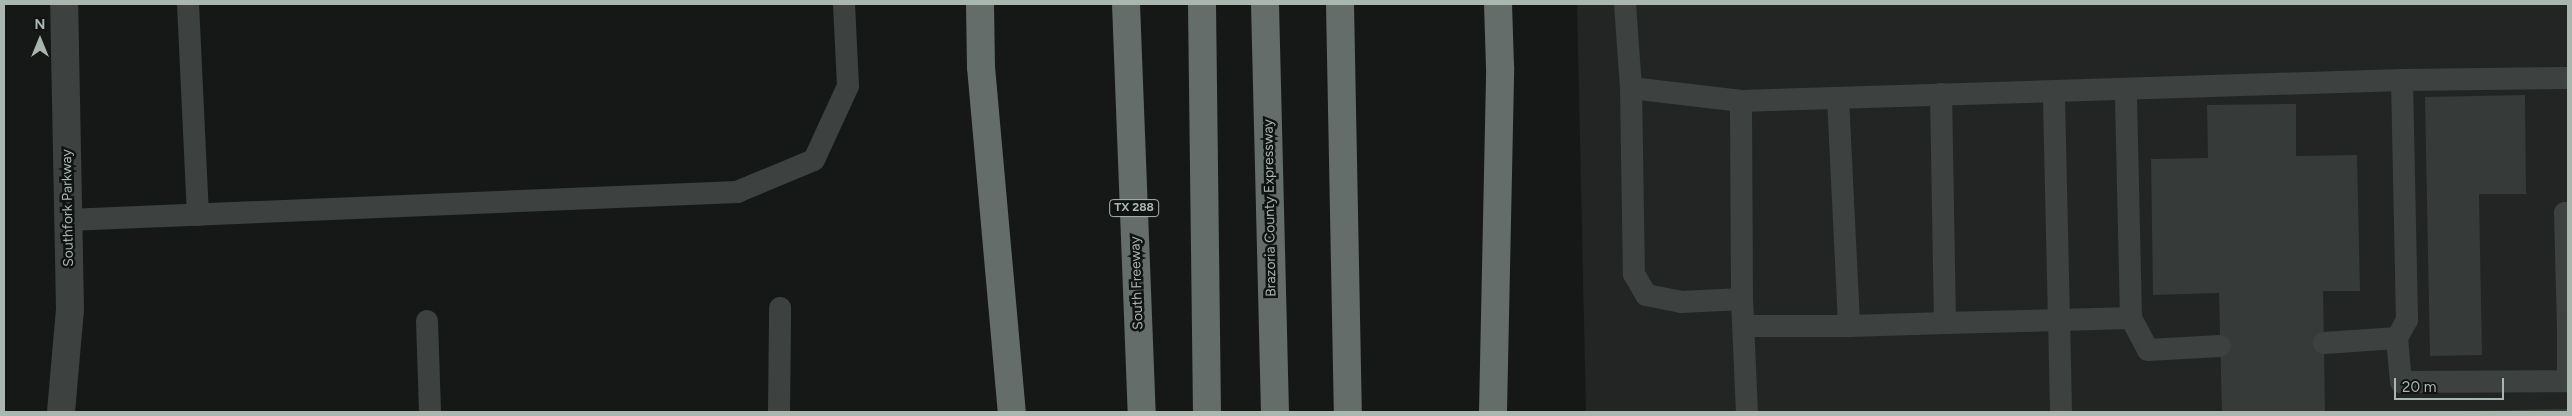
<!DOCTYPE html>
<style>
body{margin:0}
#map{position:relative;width:2572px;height:416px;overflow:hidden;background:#161818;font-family:Figtree,sans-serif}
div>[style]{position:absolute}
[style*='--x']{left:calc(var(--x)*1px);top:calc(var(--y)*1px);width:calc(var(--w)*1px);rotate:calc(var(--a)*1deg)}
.built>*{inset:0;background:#222524}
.building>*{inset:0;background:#363a38}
.lane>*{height:22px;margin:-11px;padding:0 11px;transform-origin:11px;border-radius:11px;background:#3d4240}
.street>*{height:28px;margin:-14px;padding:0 14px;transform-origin:14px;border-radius:14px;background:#3d4240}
.highway>*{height:28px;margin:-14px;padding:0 14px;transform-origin:14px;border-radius:14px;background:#646d69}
span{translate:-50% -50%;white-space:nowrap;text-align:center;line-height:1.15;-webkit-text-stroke:5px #111313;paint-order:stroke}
.shield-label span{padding:1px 4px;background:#111313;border:1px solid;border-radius:4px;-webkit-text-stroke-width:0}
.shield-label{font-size:12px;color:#a9b7b0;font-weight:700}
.street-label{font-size:14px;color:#a9b7b0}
.frame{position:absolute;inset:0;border:5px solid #a9b7b0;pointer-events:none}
.north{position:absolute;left:15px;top:15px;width:50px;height:50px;-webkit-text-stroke:4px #111313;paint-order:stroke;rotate:0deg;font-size:14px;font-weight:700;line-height:20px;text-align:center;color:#a9b7b0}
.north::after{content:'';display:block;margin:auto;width:18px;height:22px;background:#a9b7b0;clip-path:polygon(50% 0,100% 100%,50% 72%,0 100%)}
.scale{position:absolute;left:2394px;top:378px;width:110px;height:22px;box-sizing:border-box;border:2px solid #a9b7b0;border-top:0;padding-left:6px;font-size:15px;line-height:18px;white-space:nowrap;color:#a9b7b0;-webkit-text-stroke:4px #111313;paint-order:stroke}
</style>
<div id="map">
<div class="built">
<i style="clip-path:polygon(1577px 4px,2568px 4px,2568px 412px,1586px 412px)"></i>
</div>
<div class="building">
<i style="clip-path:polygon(2525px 95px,2526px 194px,2479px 194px,2482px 355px,2430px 356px,2425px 97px)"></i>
<i style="clip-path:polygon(2296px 104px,2296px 156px,2357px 155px,2360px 291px,2323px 291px,2325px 412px,2222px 412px,2219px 293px,2153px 295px,2151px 159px,2208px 158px,2207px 105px)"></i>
<i style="clip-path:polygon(2568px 409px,2568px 412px,2465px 412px,2465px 411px)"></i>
</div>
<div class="lane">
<i style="--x:188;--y:4;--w:211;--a:87.3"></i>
<i style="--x:1625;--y:4;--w:84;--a:85.9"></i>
<i style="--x:1631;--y:88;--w:111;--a:6.7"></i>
<i style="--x:1741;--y:101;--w:661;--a:-1.82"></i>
<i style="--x:2402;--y:80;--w:166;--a:-0.7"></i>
<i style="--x:1631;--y:88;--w:186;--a:89.1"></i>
<i style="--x:1634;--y:274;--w:24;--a:60"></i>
<i style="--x:1646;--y:295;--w:36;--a:11"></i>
<i style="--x:1681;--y:302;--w:61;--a:-2.8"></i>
<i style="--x:1742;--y:299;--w:198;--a:-90.3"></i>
<i style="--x:1838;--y:98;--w:228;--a:87.2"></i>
<i style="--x:1849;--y:326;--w:96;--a:-1.8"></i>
<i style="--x:1945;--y:323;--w:229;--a:-91"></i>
<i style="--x:2568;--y:213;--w:3;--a:180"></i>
<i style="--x:2565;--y:213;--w:112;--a:88.5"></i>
<i style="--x:68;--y:220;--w:670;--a:-2.4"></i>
<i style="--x:737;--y:192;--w:83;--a:-22.6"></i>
<i style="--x:814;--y:160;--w:81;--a:-65.3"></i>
<i style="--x:848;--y:86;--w:82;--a:-92.8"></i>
<i style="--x:1742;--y:299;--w:113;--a:87.5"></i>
<i style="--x:2131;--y:318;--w:36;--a:62"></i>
<i style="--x:2148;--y:350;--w:72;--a:-3.2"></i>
<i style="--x:427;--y:321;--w:91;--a:88.1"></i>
<i style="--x:1945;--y:323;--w:114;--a:-1.5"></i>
<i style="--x:2059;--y:320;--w:229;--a:-91.3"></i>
<i style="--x:1745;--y:326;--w:104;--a:0"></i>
<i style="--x:2397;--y:338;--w:44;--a:84.8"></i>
<i style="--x:2401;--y:382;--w:167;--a:-0.3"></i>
<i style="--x:2568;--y:381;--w:56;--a:-90"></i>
<i style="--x:2324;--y:343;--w:73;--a:-3.9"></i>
<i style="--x:2397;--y:338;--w:21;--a:-61"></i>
<i style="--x:2407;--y:320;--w:240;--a:-91.2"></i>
<i style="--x:779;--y:412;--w:104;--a:-89.4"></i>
<i style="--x:2061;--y:412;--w:92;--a:-91.2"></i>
<i style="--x:2059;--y:320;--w:72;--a:-1.6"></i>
<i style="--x:2131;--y:318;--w:229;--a:-91.3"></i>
</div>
<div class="street">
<i style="--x:61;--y:412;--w:103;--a:-85"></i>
<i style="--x:70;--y:309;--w:305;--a:-91.1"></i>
</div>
<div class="highway">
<i style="--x:980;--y:4;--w:63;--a:89.1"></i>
<i style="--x:981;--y:67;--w:346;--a:84.9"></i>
<i style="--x:1126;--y:4;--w:408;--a:87.8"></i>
<i style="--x:1202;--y:4;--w:408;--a:89.3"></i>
<i style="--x:1265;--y:4;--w:408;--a:88.6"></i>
<i style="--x:1340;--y:4;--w:408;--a:88.9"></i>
<i style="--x:1493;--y:412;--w:345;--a:-88.8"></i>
<i style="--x:1500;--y:67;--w:63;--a:-91.8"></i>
</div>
<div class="shield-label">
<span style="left:1134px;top:208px">TX 288</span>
</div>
<div class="street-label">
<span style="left:68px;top:208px;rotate:-91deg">Southfork Parkway</span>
<span style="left:1270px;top:208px;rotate:-91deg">Brazoria County Expressway</span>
<span style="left:1137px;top:283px;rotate:-92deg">South Freeway</span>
</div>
<div class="frame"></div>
<div class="north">N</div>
<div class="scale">20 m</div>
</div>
